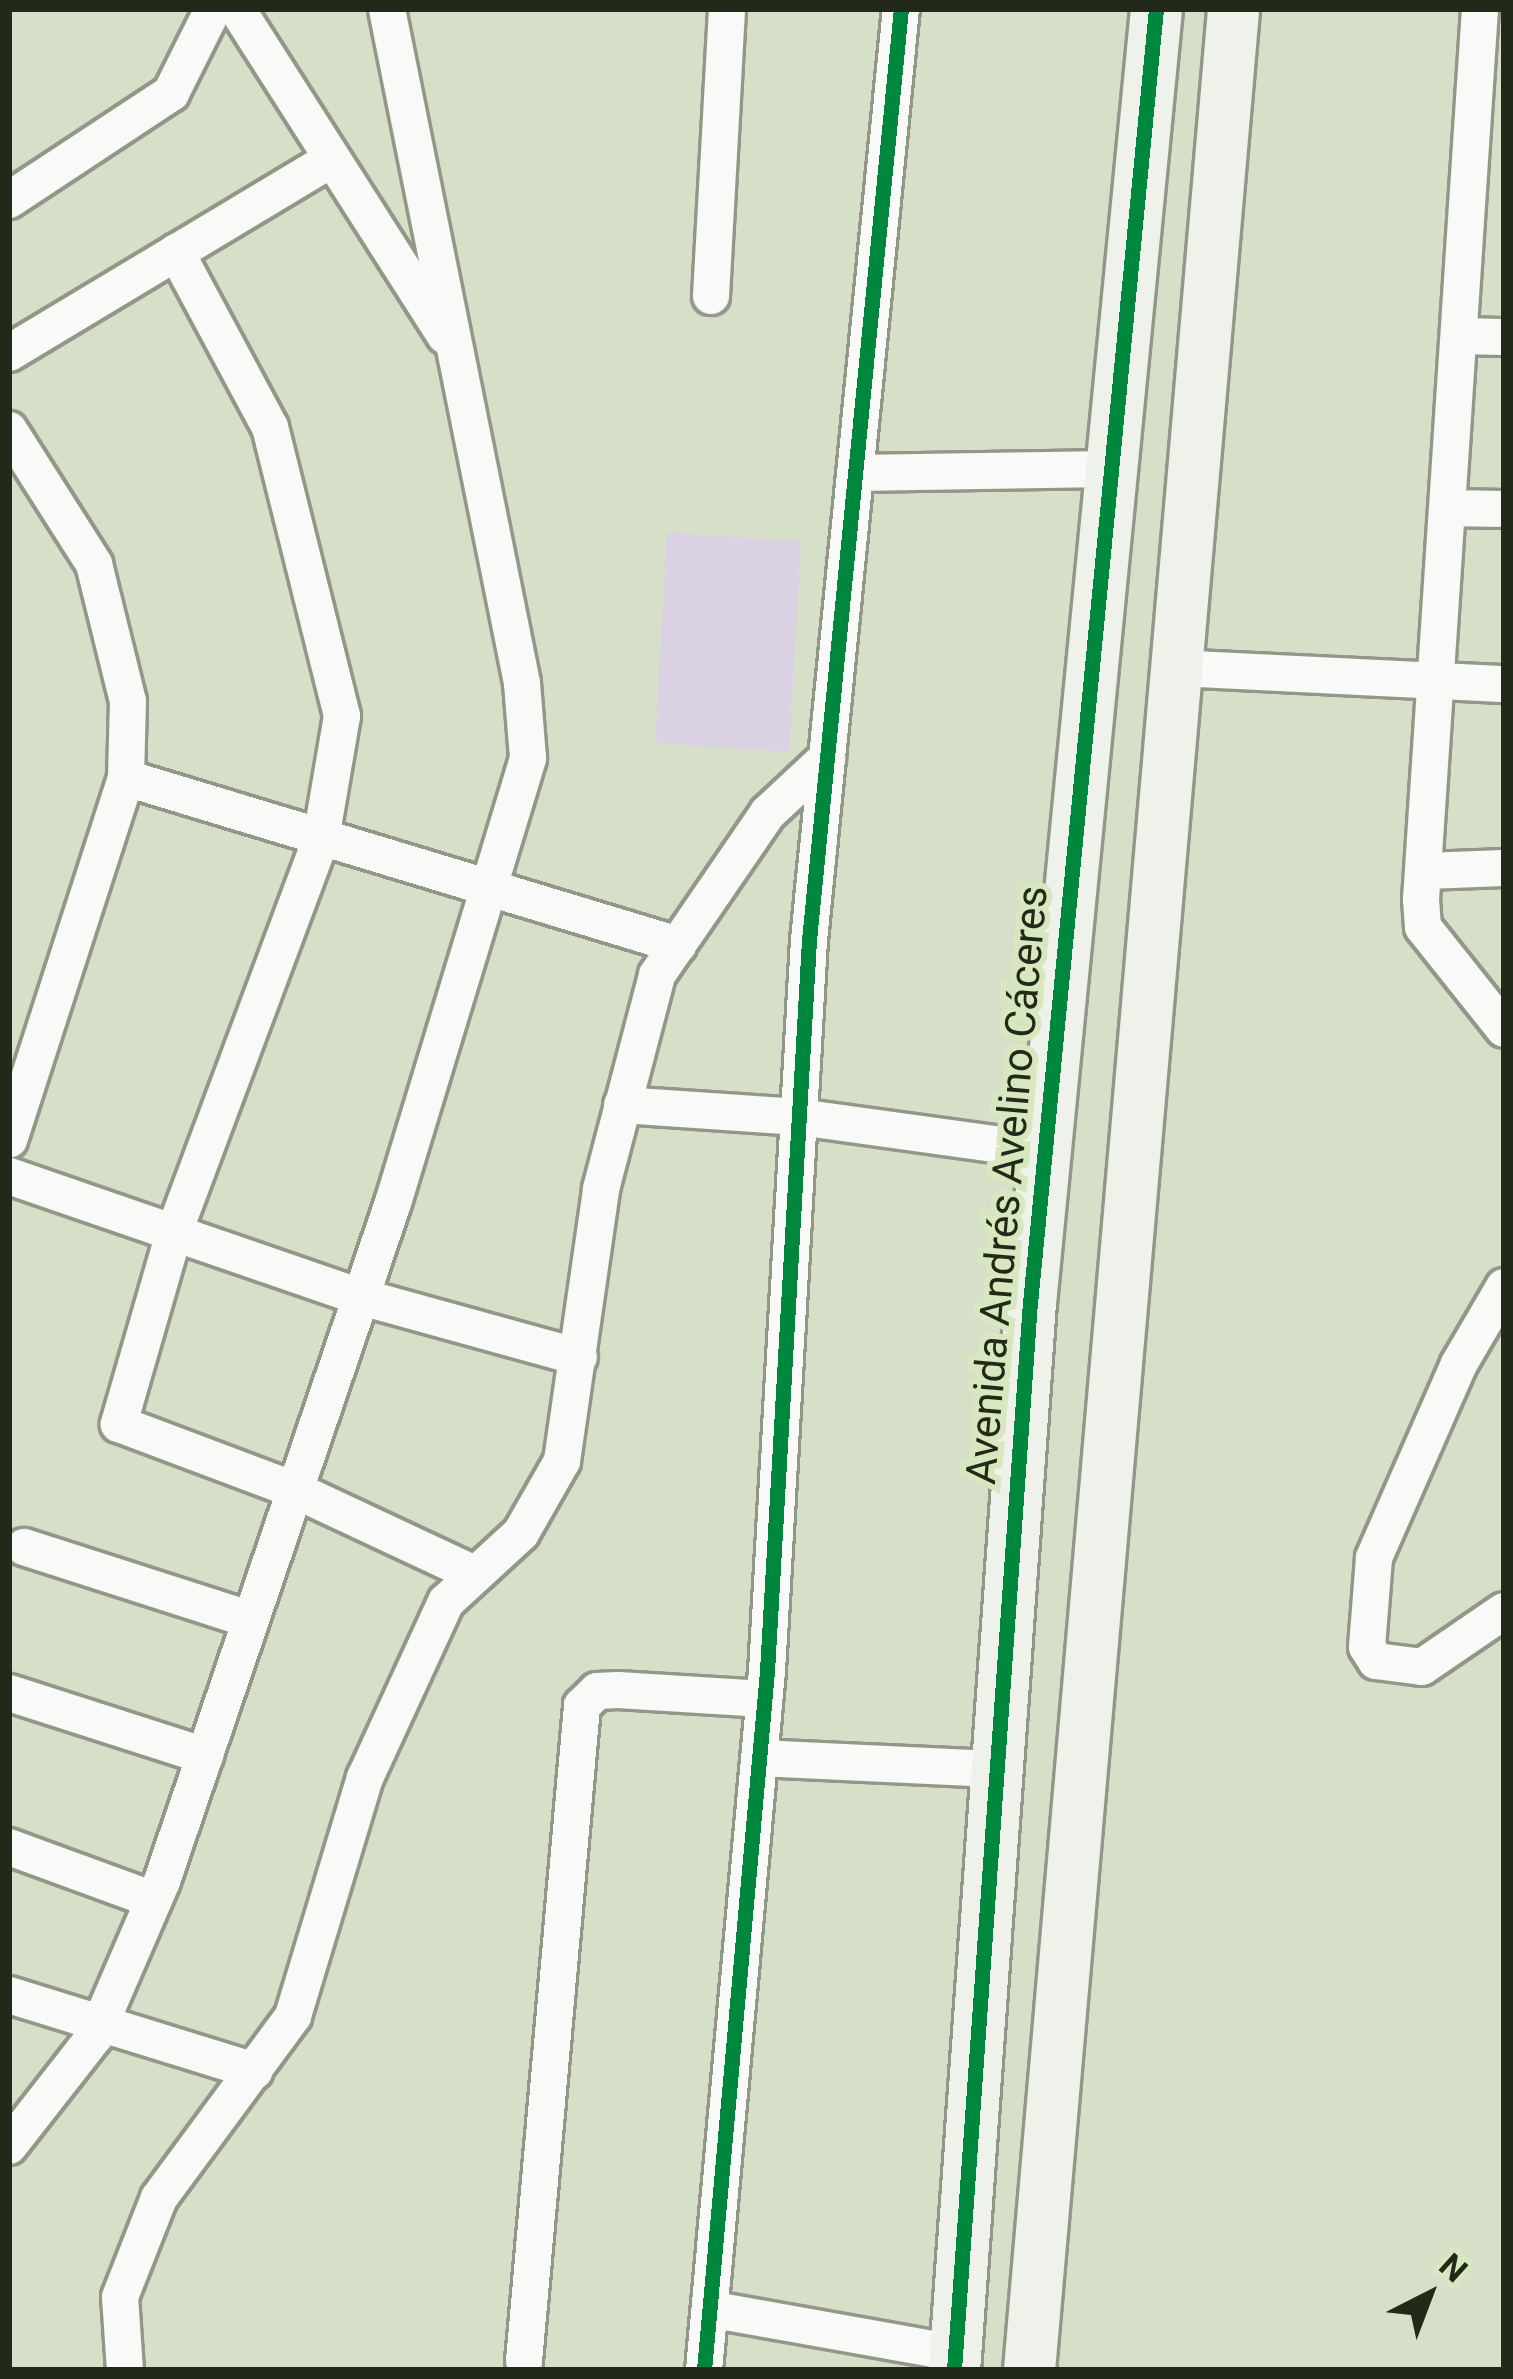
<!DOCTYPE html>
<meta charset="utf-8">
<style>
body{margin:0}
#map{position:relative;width:1513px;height:2379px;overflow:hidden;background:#d6dfc8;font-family:Roboto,sans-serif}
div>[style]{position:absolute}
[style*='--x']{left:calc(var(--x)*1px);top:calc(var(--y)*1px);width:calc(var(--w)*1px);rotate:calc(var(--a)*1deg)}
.green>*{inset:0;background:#dad2e2}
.roads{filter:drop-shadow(3px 0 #919887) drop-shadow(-3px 0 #919887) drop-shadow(0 3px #919887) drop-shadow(0 -3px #919887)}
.street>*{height:36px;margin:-18px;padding:0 18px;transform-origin:18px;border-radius:18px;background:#f9faf7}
.secondary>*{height:51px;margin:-25.5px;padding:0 25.5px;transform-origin:25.5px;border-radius:25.5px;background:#eff2ea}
.cycleway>*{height:15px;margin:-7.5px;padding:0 7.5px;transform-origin:7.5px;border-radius:7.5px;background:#00873e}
span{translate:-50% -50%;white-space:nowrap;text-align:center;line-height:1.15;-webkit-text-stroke:12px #d7e8bf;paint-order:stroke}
.street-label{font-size:42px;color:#232919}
.frame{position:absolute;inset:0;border:12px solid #232919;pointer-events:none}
.north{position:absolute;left:1369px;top:2235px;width:120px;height:120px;-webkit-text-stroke:9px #d7e8bf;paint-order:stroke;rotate:42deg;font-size:33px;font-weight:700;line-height:48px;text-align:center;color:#232919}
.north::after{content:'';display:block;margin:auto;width:42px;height:54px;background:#232919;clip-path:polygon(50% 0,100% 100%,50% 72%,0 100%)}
</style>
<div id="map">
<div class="green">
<i style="clip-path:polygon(667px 533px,801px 541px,789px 752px,655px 743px)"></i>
</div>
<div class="roads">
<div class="street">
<i style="--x:237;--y:9;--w:387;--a:57.5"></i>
<i style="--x:1480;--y:9;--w:892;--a:93.79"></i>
<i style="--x:1421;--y:899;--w:28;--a:86"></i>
<i style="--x:1423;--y:927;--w:130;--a:51.5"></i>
<i style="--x:9;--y:200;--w:194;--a:-33.4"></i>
<i style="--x:171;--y:93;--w:94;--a:-63.4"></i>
<i style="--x:176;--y:252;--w:199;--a:61.8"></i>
<i style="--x:270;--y:427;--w:298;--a:76"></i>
<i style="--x:342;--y:716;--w:125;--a:99.7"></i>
<i style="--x:321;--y:839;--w:421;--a:110.5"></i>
<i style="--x:174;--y:1233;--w:199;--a:106.1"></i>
<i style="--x:119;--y:1424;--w:188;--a:20.6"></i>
<i style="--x:295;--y:1490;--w:195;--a:25.1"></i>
<i style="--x:711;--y:296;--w:287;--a:-86.8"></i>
<i style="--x:1459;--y:336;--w:45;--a:1.3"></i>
<i style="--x:9;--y:353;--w:372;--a:-31"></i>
<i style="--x:9;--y:430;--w:159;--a:57.6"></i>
<i style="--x:94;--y:564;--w:141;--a:76.1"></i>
<i style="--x:128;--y:701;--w:77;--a:91.5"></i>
<i style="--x:126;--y:778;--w:380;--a:107.9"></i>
<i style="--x:857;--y:473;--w:249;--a:-0.9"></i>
<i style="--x:1448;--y:508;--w:56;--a:1"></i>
<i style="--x:1176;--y:668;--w:328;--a:2.8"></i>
<i style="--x:126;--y:778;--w:577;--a:16.83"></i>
<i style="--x:1426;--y:871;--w:78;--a:-2.2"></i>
<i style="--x:622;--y:1105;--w:177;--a:3.9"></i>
<i style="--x:799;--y:1117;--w:247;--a:7.9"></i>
<i style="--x:9;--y:1176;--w:372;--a:19"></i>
<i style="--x:361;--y:1297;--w:226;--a:15.4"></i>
<i style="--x:1504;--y:1287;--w:89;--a:120.3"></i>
<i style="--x:1459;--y:1364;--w:212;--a:113.7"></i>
<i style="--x:1374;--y:1558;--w:89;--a:94.5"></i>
<i style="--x:1367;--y:1647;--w:17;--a:57"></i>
<i style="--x:1376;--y:1661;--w:46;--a:7.4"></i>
<i style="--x:1422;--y:1667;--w:99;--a:-34.3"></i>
<i style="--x:24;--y:1547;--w:238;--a:17.8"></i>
<i style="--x:9;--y:1693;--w:206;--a:17.8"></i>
<i style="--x:760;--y:1758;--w:237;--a:2.7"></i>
<i style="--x:9;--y:1847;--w:154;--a:20.1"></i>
<i style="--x:9;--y:1995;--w:257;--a:17.2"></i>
<i style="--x:9;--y:2146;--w:140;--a:-52"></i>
<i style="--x:95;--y:2036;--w:169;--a:-66.6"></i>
<i style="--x:162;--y:1881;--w:716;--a:-71.19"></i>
<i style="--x:393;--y:1203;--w:465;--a:-73.1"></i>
<i style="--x:528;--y:758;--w:75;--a:-94.6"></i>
<i style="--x:522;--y:683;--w:687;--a:-101.33"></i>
<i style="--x:714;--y:2310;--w:245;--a:10.1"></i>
<i style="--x:524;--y:2361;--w:658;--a:-84.94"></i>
<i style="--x:582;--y:1706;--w:21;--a:-45"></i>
<i style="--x:597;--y:1691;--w:21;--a:-3"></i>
<i style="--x:618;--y:1690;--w:146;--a:3.5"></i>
<i style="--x:125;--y:2370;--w:73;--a:-93.9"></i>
<i style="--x:120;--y:2297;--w:106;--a:-68.5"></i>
<i style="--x:159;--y:2198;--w:226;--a:-53.6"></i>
<i style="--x:293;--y:2016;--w:249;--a:-73.2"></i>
<i style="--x:365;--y:1778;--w:194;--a:-65.3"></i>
<i style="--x:446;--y:1602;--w:102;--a:-42.6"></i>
<i style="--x:521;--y:1533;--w:83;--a:-60.3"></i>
<i style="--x:562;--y:1461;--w:275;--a:-81.8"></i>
<i style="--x:601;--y:1189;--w:221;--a:-75.3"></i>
<i style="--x:657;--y:975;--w:196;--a:-55.6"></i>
<i style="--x:768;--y:813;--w:81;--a:-43"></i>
<i style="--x:704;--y:2370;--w:702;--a:-84.85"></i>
<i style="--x:767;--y:1671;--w:732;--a:-86.71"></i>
<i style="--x:809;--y:940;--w:936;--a:-84.36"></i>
</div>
<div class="secondary">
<i style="--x:954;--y:2370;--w:1070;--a:-85.93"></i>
<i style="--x:1030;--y:1303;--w:1300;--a:-84.44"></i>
<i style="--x:1029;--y:2370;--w:2370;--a:-85.06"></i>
</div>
</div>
<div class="cycleway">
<i style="--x:704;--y:2370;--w:702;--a:-84.85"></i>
<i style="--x:767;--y:1671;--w:732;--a:-86.71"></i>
<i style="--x:809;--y:940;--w:936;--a:-84.36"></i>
<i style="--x:954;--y:2370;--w:1070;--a:-85.93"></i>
<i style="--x:1030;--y:1303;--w:1300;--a:-84.44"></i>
</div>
<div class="street-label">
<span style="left:1007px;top:1185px;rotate:-85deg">Avenida Andrés Avelino Cáceres</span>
</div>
<div class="frame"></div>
<div class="north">N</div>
</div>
